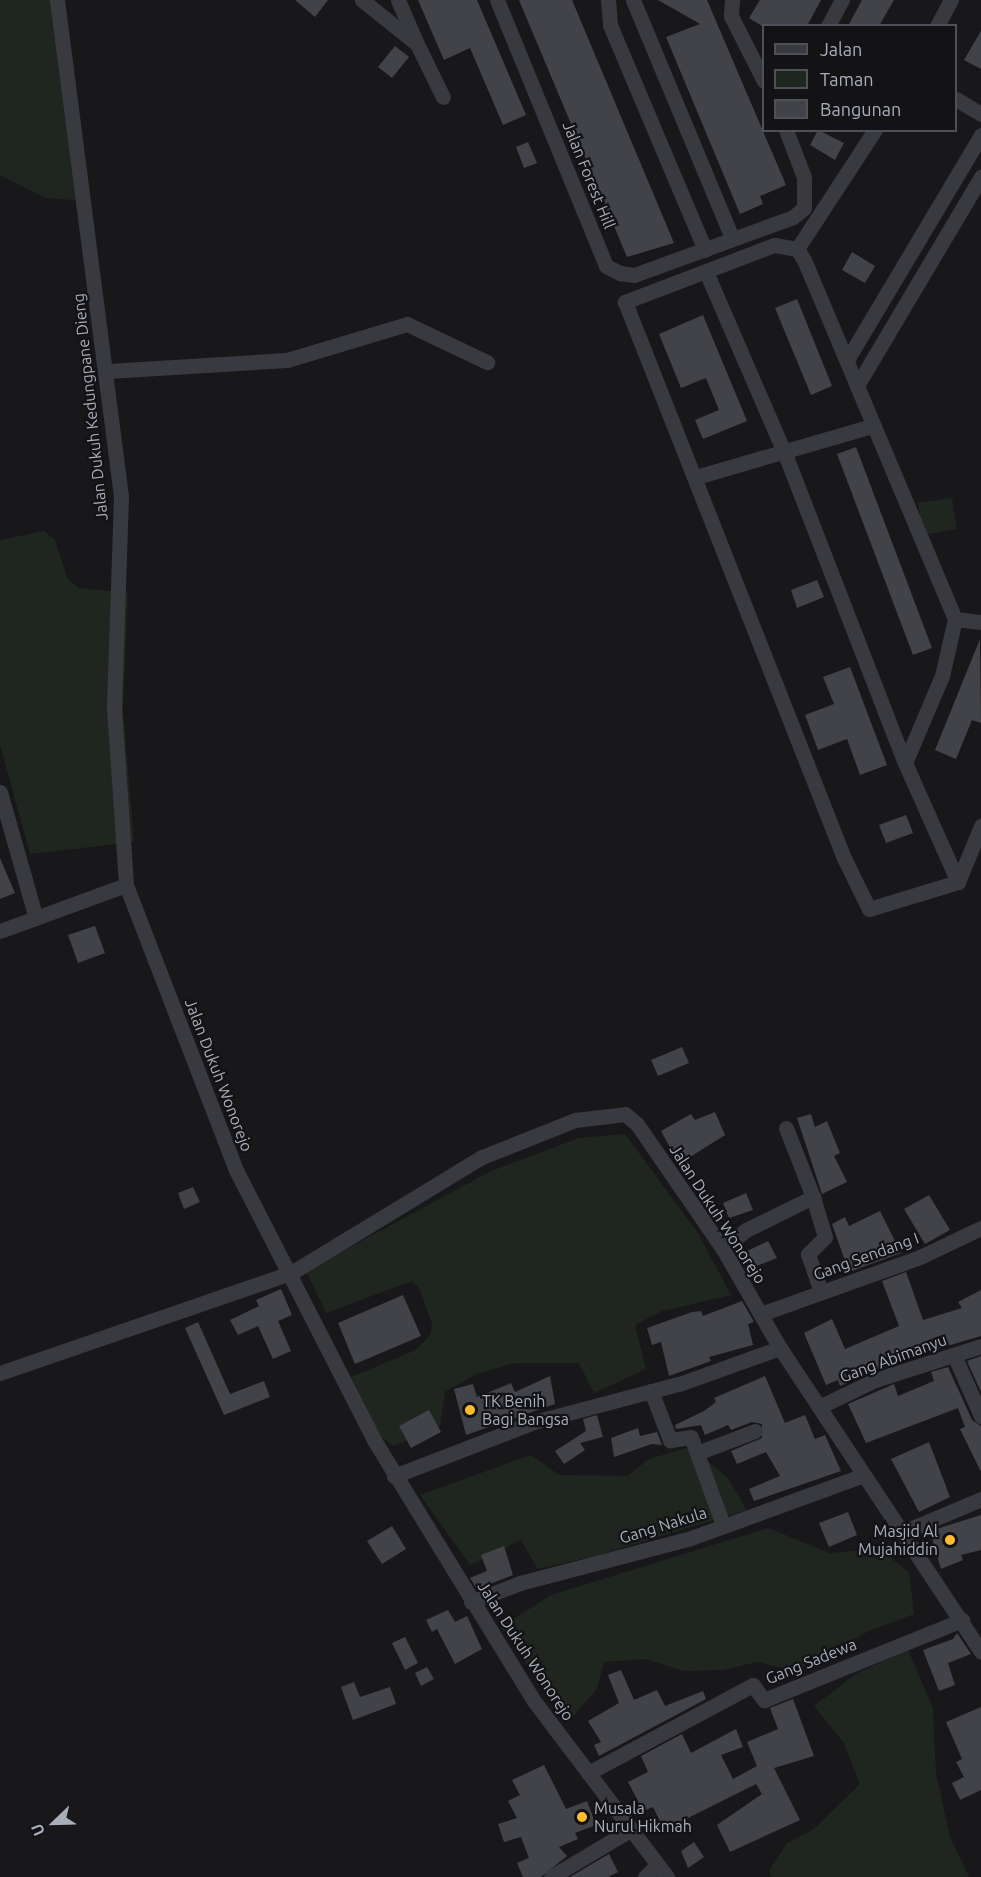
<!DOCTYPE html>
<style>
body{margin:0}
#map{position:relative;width:981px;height:1877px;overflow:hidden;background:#18181b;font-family:Ubuntu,sans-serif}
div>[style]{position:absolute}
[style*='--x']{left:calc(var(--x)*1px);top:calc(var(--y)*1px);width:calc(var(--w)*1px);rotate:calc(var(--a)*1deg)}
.green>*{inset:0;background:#1e261f}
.building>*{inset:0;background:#424348}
.minor>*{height:15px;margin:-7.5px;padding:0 7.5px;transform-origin:7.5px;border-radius:7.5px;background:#393a40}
.dots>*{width:16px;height:16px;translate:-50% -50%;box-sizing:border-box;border:3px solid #131316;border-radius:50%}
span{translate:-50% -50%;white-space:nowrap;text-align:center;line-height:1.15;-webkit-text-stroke:4.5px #131316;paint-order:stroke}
.street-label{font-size:16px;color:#a9aebb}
.poi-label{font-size:16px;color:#a9aebb}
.left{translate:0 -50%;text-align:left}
.right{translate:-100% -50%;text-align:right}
.legend{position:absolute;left:762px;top:24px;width:195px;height:108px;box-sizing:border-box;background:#131316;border:2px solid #4f5158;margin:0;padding:8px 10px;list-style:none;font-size:18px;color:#a9aebb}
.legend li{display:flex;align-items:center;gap:12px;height:30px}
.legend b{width:30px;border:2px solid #4f5158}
.north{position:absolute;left:24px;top:1793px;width:60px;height:60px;-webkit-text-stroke:4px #131316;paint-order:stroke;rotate:247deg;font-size:16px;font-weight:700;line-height:24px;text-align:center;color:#a9aebb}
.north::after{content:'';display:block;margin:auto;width:21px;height:27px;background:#a9aebb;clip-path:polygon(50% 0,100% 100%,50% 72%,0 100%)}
</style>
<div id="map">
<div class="green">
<i style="clip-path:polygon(0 0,64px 0,85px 201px,46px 198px,0 175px)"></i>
<i style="clip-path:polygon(952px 498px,957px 529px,923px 535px,918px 503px)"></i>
<i style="clip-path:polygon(44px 531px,55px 540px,68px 579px,79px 588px,128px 593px,123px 710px,134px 842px,30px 854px,0 745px,0 540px)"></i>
<i style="clip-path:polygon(625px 1134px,698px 1233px,731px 1295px,662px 1311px,635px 1325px,646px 1369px,594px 1393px,579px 1363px,514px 1363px,476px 1374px,445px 1392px,440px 1426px,394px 1446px,380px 1436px,351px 1377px,416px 1350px,430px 1335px,432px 1324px,420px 1290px,412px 1281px,326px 1313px,306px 1271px,491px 1171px,579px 1138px)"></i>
<i style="clip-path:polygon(690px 1447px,727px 1477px,747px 1510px,599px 1555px,538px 1569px,521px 1540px,470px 1565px,420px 1495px,531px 1455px,559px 1475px,627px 1476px,649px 1459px)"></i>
<i style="clip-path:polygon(768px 1528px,830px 1553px,879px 1549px,909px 1572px,914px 1614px,867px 1632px,796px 1671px,757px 1662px,723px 1670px,684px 1671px,645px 1659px,604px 1662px,597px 1689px,567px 1723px,501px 1627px,551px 1595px)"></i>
<i style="clip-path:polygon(908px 1650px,933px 1708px,936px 1773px,950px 1837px,969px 1877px,772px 1877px,769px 1871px,787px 1843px,814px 1829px,860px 1784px,844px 1743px,814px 1706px,857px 1673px)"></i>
</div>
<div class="building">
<i style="clip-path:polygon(295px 0,328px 0,315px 17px)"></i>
<i style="clip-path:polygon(418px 0,477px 0,526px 115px,503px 125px,470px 48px,444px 60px)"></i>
<i style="clip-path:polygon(519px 0,572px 0,674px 243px,627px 257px)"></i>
<i style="clip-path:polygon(658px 0,707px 0,786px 185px,760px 196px,763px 204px,740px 214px,666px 37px,700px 24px)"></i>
<i style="clip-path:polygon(760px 0,821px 0,807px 26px,762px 26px,749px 18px)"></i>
<i style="clip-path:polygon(862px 0,894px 0,879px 26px,848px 26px)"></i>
<i style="clip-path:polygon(981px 31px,981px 69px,964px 60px)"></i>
<i style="clip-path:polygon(395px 46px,409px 57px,392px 78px,378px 67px)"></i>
<i style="clip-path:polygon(818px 130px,844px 143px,835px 160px,810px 145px)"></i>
<i style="clip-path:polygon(528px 142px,537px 163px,524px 168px,516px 147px)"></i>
<i style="clip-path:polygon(852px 252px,875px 266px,865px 283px,842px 270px)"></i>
<i style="clip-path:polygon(797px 299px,832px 386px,811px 395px,775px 308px)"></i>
<i style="clip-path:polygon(703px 315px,747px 421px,703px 439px,695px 420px,719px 410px,706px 378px,681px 388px,659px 334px)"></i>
<i style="clip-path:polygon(856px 447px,932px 648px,913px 655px,837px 454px)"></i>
<i style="clip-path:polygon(817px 580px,824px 597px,797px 608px,791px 590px)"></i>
<i style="clip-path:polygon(980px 639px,981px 723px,972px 720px,956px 759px,935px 750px)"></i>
<i style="clip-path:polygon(850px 667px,887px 765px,860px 775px,847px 739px,818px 750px,805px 715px,834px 704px,823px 677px)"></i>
<i style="clip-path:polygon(906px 815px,913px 833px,886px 843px,879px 825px)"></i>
<i style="clip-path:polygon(0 858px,15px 893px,0 899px)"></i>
<i style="clip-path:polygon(95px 926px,105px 953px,78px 963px,68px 935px)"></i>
<i style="clip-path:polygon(682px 1047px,689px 1063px,658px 1076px,651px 1060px)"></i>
<i style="clip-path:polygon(715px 1112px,725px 1135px,679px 1164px,661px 1131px,691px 1114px,695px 1120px)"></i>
<i style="clip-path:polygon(811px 1114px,815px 1127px,827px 1121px,840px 1153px,834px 1156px,847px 1182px,822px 1194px,797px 1118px)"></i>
<i style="clip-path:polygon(193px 1187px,200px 1202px,184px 1209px,178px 1193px)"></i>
<i style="clip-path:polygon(746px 1193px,753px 1210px,729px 1218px,723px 1203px)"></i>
<i style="clip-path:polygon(929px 1195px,950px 1230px,925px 1244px,904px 1209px)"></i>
<i style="clip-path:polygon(880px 1211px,901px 1253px,849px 1272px,832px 1224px,845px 1217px,849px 1226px)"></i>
<i style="clip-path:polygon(768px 1241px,777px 1258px,749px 1269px,743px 1253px)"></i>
<i style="clip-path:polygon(906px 1272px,923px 1320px,962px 1308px,958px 1302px,981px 1290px,981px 1336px,896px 1361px,840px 1386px,838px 1380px,826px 1385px,804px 1333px,832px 1319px,845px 1349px,899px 1326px,882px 1281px)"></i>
<i style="clip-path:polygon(281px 1289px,292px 1315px,278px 1321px,291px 1351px,273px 1359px,258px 1326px,238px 1335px,230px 1320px,259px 1306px,256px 1300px)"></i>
<i style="clip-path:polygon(403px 1295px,421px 1336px,355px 1364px,338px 1323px)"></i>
<i style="clip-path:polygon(742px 1301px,754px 1322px,748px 1324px,753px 1345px,709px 1357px,711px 1361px,669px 1376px,661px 1342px,652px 1345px,647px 1328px,692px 1312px,701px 1311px,703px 1316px)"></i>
<i style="clip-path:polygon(198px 1322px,230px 1394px,264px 1381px,270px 1397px,224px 1415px,185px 1328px)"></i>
<i style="clip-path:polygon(981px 1356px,981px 1392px,967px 1361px)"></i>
<i style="clip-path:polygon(948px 1367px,972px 1420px,981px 1426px,981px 1472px,960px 1429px,965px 1427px,958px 1408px,866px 1443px,848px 1404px,894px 1384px,898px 1396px,934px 1381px,931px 1372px)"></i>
<i style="clip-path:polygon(550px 1376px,555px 1404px,466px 1435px,454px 1389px,473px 1384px,477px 1397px,511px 1383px,515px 1392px)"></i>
<i style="clip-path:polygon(765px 1376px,785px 1423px,805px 1415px,815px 1439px,825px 1435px,841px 1471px,754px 1501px,749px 1489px,780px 1476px,766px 1452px,737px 1464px,731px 1451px,762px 1438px,762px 1424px,752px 1422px,731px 1430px,728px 1425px,705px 1435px,701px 1425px,676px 1429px,675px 1425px,704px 1411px,716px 1402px,714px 1398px)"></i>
<i style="clip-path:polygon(429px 1410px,441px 1432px,411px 1448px,399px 1426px)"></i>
<i style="clip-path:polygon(597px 1415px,603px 1437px,580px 1443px,585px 1450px,564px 1464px,555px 1451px,586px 1431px,583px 1419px)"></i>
<i style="clip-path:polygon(638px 1428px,640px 1436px,657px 1432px,662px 1445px,652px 1444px,614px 1457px,611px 1438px)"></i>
<i style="clip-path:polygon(929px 1442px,950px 1497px,919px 1512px,891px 1459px)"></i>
<i style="clip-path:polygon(848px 1512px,857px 1535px,829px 1547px,819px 1523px)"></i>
<i style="clip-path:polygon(981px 1515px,981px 1550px,961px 1555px,963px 1560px,941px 1569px,930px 1531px)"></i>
<i style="clip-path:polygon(392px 1526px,406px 1549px,382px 1564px,367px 1541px)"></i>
<i style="clip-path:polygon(504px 1546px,513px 1575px,477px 1589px,470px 1578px,487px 1571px,481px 1555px)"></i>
<i style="clip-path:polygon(448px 1610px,455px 1622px,467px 1616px,482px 1649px,455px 1664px,437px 1629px,432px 1632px,426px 1620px)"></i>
<i style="clip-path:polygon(957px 1633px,971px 1654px,948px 1663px,955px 1685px,939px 1691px,923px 1650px,953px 1639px)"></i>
<i style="clip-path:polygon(405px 1637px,418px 1663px,405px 1670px,392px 1643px)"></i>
<i style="clip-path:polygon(427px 1667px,434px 1679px,421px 1686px,415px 1673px)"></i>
<i style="clip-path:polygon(621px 1670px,634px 1700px,657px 1690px,665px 1706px,703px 1691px,706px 1699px,599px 1756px,594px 1745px,601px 1742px,588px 1721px,619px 1703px,608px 1675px)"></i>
<i style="clip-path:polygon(354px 1682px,360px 1697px,390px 1687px,396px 1704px,353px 1720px,341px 1687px)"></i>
<i style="clip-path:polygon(793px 1699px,814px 1756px,774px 1768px,800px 1820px,730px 1852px,717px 1825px,762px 1794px,756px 1784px,664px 1830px,653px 1807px,643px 1811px,628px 1782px,648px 1772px,641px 1756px,682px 1734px,691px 1753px,736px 1729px,743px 1747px,721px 1755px,733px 1779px,757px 1766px,747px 1742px,778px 1729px,770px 1708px)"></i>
<i style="clip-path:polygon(981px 1707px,981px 1790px,960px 1800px,952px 1783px,964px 1777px,956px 1762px,962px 1759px,946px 1722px)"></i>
<i style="clip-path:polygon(544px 1765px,566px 1809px,587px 1801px,596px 1825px,575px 1833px,578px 1839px,559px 1847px,567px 1856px,541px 1877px,523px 1877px,517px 1863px,529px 1858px,521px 1837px,504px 1842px,498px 1824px,517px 1818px,508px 1801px,520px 1795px,512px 1780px)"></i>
<i style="clip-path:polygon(694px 1842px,704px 1857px,688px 1868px,681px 1851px)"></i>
<i style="clip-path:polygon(609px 1854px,618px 1872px,608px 1877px,570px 1877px)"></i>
</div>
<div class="minor">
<i style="--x:57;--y:0;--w:500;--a:82.65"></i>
<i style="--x:121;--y:496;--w:212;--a:91.9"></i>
<i style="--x:114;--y:708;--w:177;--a:86.1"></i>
<i style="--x:126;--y:885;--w:305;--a:68.9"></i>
<i style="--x:236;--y:1170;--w:303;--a:62.9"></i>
<i style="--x:374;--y:1440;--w:306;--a:58.5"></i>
<i style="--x:534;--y:1701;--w:221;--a:52.9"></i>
<i style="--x:362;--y:0;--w:70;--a:38.7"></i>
<i style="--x:417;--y:44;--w:48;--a:-113.4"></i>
<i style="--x:497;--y:0;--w:287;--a:67.7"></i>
<i style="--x:606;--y:266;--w:16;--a:27"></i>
<i style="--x:620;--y:273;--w:14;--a:8"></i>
<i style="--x:634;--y:275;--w:169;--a:-20"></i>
<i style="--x:793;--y:217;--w:14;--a:-39"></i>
<i style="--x:804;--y:208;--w:31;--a:-90"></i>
<i style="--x:804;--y:177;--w:50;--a:-111"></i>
<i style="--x:608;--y:0;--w:25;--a:85"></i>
<i style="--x:610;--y:25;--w:244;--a:67.1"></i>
<i style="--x:633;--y:0;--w:258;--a:67.4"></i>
<i style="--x:732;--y:0;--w:16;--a:94"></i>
<i style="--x:731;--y:16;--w:73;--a:63.1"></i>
<i style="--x:828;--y:26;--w:30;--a:-62"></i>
<i style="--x:937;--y:26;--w:30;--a:-62"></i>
<i style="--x:417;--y:44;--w:59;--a:63.9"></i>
<i style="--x:956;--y:99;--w:29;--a:31"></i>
<i style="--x:797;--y:249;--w:142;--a:-56.8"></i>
<i style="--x:707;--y:274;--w:196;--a:66.6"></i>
<i style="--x:785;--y:454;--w:331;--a:68.8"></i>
<i style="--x:847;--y:360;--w:262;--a:-59.2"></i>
<i style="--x:108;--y:371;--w:179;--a:-3.5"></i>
<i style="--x:287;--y:360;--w:125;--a:-16.7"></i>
<i style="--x:407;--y:324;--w:89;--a:25.4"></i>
<i style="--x:858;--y:384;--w:241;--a:-59.3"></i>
<i style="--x:696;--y:477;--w:183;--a:-16.2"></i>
<i style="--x:955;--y:619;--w:26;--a:7"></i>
<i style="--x:0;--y:792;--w:131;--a:74.1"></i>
<i style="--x:958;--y:882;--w:130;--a:-114"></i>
<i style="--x:905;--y:763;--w:95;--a:-67"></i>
<i style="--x:942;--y:676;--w:58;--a:-77.2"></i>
<i style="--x:955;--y:619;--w:389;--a:-112.8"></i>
<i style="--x:804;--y:260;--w:13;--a:-122"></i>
<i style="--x:797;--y:249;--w:23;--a:-170"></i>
<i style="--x:774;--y:245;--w:160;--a:159.1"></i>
<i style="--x:625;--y:302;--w:598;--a:68.5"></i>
<i style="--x:844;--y:858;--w:57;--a:63.9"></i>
<i style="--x:869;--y:909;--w:93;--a:-16.9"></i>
<i style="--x:958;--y:882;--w:61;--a:-67.7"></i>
<i style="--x:0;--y:931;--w:134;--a:-20.1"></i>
<i style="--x:813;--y:1197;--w:42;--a:73.3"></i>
<i style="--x:825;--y:1237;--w:24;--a:135"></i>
<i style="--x:808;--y:1254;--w:39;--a:71"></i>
<i style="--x:723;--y:1249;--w:30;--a:-40"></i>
<i style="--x:746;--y:1230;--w:75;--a:-26.2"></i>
<i style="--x:813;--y:1197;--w:74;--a:-111.4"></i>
<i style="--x:761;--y:1314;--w:169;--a:-19.7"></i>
<i style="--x:920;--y:1257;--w:68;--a:-25.4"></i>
<i style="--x:954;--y:1355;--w:67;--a:66.1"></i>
<i style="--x:0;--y:1373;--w:308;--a:-19"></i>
<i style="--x:291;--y:1273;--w:223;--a:-31.3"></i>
<i style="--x:482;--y:1157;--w:100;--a:-21.7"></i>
<i style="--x:575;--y:1120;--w:50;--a:-6.8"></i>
<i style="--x:625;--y:1114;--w:16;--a:40"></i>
<i style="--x:637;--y:1124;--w:152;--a:55.5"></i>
<i style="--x:723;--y:1249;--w:114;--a:60.1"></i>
<i style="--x:780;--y:1348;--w:364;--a:56.5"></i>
<i style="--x:651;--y:1391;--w:53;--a:68.8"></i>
<i style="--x:670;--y:1440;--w:21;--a:-8"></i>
<i style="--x:691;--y:1437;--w:94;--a:70"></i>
<i style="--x:819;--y:1407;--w:62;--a:-25.7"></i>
<i style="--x:875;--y:1380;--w:111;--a:-17.8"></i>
<i style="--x:697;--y:1453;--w:62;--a:-20.8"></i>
<i style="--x:394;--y:1476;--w:150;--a:-21.1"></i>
<i style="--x:534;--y:1422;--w:153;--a:-14.8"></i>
<i style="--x:682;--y:1383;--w:104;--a:-19.7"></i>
<i style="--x:903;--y:1532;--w:85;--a:-22.9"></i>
<i style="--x:471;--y:1602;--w:53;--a:-21.2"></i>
<i style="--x:520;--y:1583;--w:177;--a:-14.7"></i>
<i style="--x:691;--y:1538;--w:184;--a:-20"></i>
<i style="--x:588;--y:1773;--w:187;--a:-28.1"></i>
<i style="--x:753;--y:1685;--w:19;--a:54"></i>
<i style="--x:764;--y:1700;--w:214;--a:-22"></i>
<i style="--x:551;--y:1877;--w:92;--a:-30.7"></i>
<i style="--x:645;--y:1877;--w:17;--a:-45"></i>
</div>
<div class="dots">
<i style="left:470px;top:1410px;background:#ffbc2c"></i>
<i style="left:950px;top:1540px;background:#ffbc2c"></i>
<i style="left:582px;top:1817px;background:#ffbc2c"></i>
</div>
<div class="street-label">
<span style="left:589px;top:175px;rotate:68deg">Jalan Forest Hill</span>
<span style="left:90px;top:407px;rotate:-96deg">Jalan Dukuh Kedungpane Dieng</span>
<span style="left:219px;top:1075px;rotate:69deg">Jalan Dukuh Wonorejo</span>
<span style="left:718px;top:1214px;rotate:57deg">Jalan Dukuh Wonorejo</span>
<span style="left:866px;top:1256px;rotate:-20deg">Gang Sendang I</span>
<span style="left:893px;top:1358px;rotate:-20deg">Gang Abimanyu</span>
<span style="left:663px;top:1525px;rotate:-17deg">Gang Nakula</span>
<span style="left:526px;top:1651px;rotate:57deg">Jalan Dukuh Wonorejo</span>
<span style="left:811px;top:1661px;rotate:-22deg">Gang Sadewa</span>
</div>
<div class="poi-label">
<span class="left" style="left:482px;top:1410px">TK Benih<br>Bagi Bangsa</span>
<span class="right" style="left:938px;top:1540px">Masjid Al<br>Mujahiddin</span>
<span class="left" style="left:594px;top:1817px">Musala<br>Nurul Hikmah</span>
</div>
<ul class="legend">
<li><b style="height:8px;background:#393a40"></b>Jalan</li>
<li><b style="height:16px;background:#1e261f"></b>Taman</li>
<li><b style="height:16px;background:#424348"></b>Bangunan</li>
</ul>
<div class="north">U</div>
</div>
